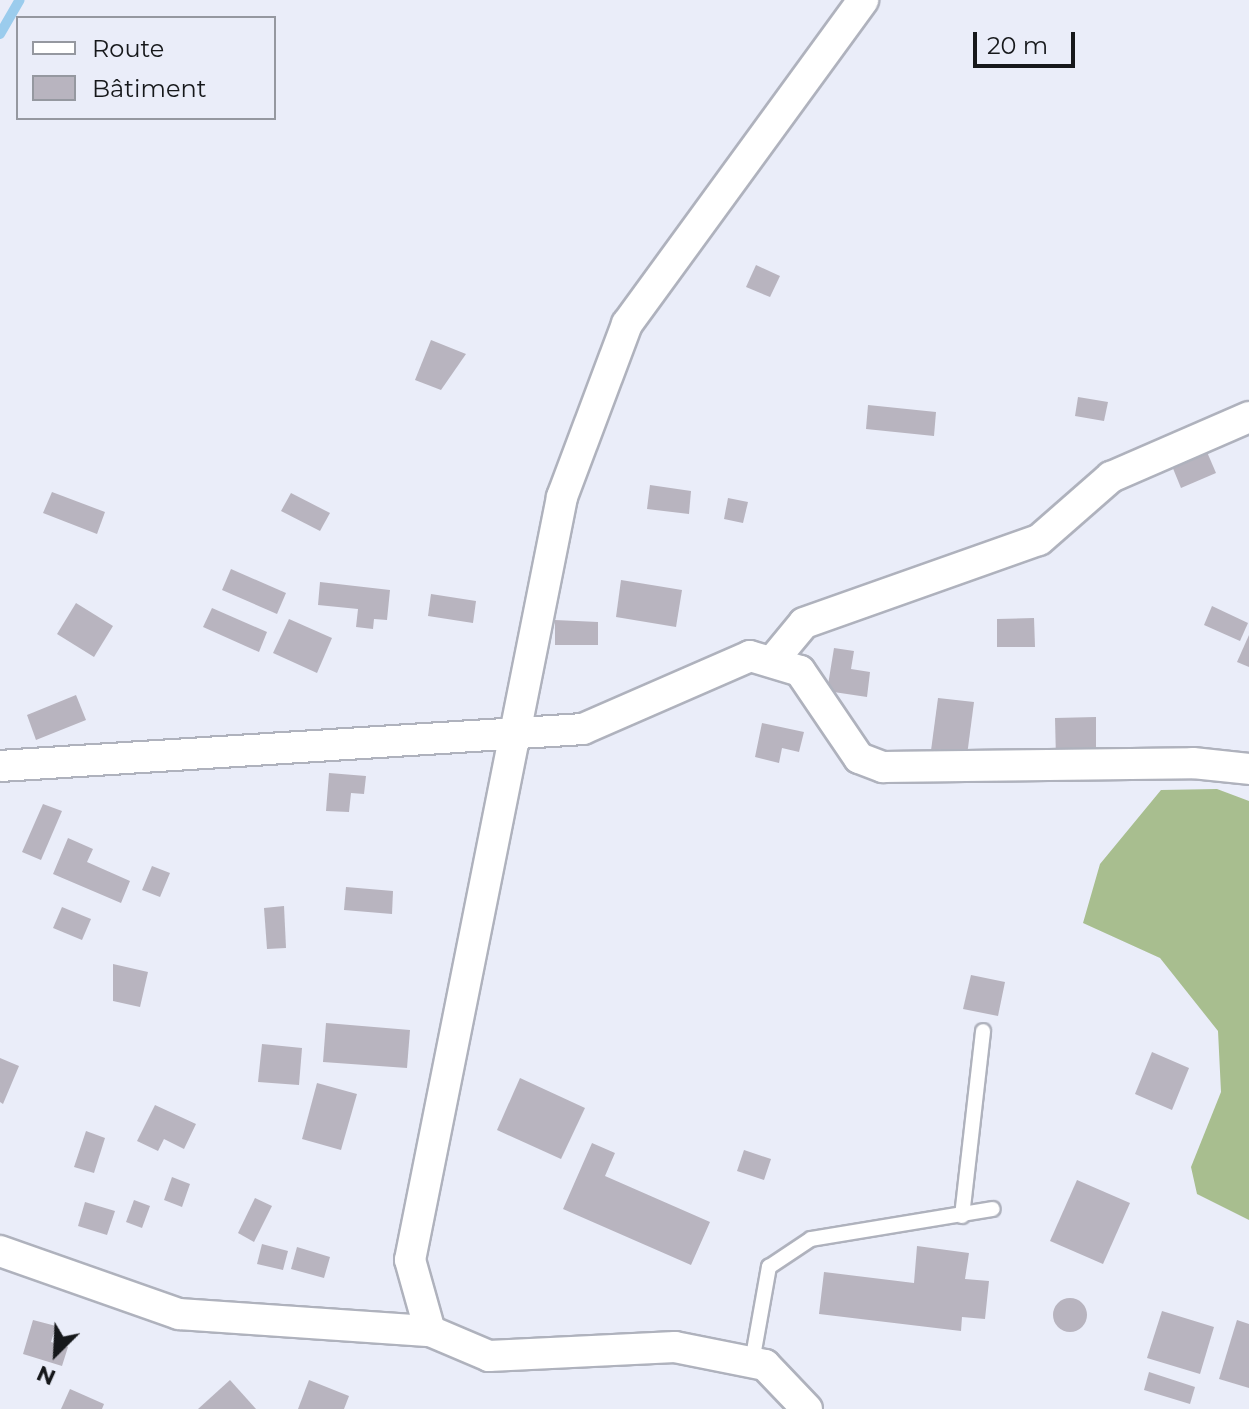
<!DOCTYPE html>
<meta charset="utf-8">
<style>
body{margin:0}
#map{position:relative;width:1249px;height:1409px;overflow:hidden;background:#eaedf9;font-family:Montserrat,sans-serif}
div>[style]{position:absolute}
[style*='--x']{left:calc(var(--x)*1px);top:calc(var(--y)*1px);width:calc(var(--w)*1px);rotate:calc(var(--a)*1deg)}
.forest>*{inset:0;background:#a8be8f}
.stream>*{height:10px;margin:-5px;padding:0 5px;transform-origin:5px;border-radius:5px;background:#9bcced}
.building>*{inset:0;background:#b8b4bf}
.round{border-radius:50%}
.roads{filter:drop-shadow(2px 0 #afb2bd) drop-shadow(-2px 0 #afb2bd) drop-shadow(0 2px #afb2bd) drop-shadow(0 -2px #afb2bd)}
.service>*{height:14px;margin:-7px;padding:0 7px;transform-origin:7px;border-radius:7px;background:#fff}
.minor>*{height:30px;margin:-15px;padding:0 15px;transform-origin:15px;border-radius:15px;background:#fff}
span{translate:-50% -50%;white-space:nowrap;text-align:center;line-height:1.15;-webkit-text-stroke:7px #eaedf9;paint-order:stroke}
.legend{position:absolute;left:16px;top:16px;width:260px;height:104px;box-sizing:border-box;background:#eaedf9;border:2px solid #9598a0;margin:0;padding:10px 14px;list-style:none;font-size:24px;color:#16181b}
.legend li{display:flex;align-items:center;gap:16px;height:40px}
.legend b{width:40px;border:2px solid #9598a0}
.north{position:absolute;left:16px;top:1313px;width:80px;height:80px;-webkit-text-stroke:6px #eaedf9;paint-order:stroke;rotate:204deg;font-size:22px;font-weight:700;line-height:32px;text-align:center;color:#16181b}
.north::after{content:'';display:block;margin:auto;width:28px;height:36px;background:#16181b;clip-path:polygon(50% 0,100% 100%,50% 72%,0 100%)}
.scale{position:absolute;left:973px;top:32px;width:102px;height:36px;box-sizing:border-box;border:4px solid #16181b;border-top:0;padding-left:10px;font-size:24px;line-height:28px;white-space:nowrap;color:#16181b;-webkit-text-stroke:6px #eaedf9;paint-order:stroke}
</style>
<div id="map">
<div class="forest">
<i style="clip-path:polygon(1217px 789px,1249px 801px,1249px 1220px,1197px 1194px,1191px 1167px,1221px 1092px,1218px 1031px,1160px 958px,1083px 923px,1100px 864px,1161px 790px)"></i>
</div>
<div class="stream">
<i style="--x:0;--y:34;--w:39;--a:-60"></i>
</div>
<div class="building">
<i style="clip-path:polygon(756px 265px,780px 276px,770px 297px,746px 287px)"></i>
<i style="clip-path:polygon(431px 340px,466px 354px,441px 390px,415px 380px)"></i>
<i style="clip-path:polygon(1078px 397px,1108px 402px,1104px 421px,1075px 416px)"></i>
<i style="clip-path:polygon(868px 405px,936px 412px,934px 436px,866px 429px)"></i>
<i style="clip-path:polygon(1207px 452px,1216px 473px,1181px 488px,1172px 466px)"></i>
<i style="clip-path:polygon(650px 485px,691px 491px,689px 514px,647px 509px)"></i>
<i style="clip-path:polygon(52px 492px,105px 512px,97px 534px,43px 513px)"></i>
<i style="clip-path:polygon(291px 493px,330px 513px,320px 531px,281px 511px)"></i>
<i style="clip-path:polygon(728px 498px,748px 502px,743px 523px,724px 519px)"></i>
<i style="clip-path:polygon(231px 569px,286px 593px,277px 614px,222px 590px)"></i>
<i style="clip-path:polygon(621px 580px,682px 590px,676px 627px,616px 617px)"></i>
<i style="clip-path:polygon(320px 582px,390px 590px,387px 620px,374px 619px,373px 629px,356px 627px,358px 609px,318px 605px)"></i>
<i style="clip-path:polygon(431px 594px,476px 601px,473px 623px,428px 616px)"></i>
<i style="clip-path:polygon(76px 603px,113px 626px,94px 657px,57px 634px)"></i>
<i style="clip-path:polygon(1212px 606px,1248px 623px,1240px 641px,1204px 625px)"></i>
<i style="clip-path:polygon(212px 608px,267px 632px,259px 652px,203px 627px)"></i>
<i style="clip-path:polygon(1034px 618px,1035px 647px,997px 647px,997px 619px)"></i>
<i style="clip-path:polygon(289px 619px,332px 638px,317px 673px,273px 653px)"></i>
<i style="clip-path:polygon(555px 620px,598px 622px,598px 645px,555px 645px)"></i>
<i style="clip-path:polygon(1249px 635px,1249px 667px,1237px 662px)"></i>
<i style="clip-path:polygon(834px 648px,854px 651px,851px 669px,870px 672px,867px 697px,827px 691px)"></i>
<i style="clip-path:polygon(76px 695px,86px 720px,36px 740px,27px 715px)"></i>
<i style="clip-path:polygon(938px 698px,974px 702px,966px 763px,930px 758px)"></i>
<i style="clip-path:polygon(1096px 717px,1096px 759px,1056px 759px,1055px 718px)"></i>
<i style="clip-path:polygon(762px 723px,804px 732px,799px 752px,782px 748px,779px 763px,755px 757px)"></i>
<i style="clip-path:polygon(329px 773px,366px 776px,364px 794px,351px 793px,349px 812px,326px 811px)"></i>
<i style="clip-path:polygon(43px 804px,62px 811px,41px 860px,22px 852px)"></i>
<i style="clip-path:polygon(68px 838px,93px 849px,87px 862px,130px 881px,121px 903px,53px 874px)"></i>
<i style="clip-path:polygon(152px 866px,170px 873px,160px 897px,142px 890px)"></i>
<i style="clip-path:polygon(346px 887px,393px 891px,392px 914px,344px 910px)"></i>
<i style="clip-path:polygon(284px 906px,286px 948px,267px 949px,264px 908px)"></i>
<i style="clip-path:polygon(62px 907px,91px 919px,82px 940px,53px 928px)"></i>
<i style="clip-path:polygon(113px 964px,148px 972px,140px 1007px,113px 1001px)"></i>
<i style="clip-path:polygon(971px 975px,1005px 982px,998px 1016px,963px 1009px)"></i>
<i style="clip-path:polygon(326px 1023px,410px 1030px,407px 1068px,323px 1062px)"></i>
<i style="clip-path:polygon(262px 1044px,302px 1048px,299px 1085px,258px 1082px)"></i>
<i style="clip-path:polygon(1152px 1052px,1189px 1068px,1172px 1110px,1135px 1094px)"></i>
<i style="clip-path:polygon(0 1058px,19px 1066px,3px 1104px,0 1102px)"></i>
<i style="clip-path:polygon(520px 1078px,585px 1108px,561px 1159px,497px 1130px)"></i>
<i style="clip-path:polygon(317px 1083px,357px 1094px,341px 1150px,302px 1139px)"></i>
<i style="clip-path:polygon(155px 1105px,196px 1124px,184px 1149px,164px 1139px,158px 1151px,137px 1141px)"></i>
<i style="clip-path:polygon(86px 1131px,105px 1138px,94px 1173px,74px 1167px)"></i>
<i style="clip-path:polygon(592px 1143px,615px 1153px,605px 1176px,710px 1222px,691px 1265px,563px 1209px)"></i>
<i style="clip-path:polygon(744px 1150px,771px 1159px,764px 1180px,737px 1171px)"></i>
<i style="clip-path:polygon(172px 1177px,190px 1184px,182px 1207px,164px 1200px)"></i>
<i style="clip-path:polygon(1077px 1180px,1130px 1203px,1103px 1264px,1050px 1241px)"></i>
<i style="clip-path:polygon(255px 1198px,272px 1206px,254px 1242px,238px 1233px)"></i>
<i style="clip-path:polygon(134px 1200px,150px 1206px,142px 1228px,126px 1222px)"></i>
<i style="clip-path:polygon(85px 1202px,115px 1211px,107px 1235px,78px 1226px)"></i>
<i style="clip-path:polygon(262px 1244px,288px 1251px,283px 1270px,257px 1264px)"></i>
<i style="clip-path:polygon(917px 1246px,969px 1253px,965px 1279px,989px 1281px,985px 1319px,962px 1317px,961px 1331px,819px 1314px,824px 1272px,914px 1283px)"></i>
<i style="clip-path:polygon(297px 1247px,330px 1257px,324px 1278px,291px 1269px)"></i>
<i class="round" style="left:1053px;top:1298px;width:34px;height:34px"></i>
<i style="clip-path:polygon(1162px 1311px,1214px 1327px,1200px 1374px,1147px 1358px)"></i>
<i style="clip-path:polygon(33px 1320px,56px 1326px,51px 1342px,68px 1347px,62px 1366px,23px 1354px)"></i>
<i style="clip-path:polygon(1237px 1320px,1249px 1324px,1249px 1388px,1219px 1379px)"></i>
<i style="clip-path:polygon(1149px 1372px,1195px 1387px,1190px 1404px,1144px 1390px)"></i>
<i style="clip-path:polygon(230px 1380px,256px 1409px,198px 1409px)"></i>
<i style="clip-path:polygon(309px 1380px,349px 1396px,344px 1409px,298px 1409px)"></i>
<i style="clip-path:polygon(70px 1389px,104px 1404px,102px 1409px,61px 1409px)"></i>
</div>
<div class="roads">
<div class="service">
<i style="--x:962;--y:1216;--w:186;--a:-83.5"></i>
<i style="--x:752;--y:1362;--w:97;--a:-79.9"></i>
<i style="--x:769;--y:1267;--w:50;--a:-33.7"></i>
<i style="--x:811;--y:1239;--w:184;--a:-9.4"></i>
</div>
<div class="minor">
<i style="--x:775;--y:658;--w:45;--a:-50.4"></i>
<i style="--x:804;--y:623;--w:249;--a:-19.5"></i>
<i style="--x:1039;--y:540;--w:96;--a:-41.2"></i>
<i style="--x:1111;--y:477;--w:150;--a:-23.5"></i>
<i style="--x:0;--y:766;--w:584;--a:-3.63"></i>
<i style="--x:583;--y:729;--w:182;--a:-23.6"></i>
<i style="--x:750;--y:656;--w:52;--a:16.7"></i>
<i style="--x:800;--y:671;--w:105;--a:55.9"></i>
<i style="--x:859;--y:758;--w:26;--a:21"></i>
<i style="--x:883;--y:767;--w:310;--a:-0.7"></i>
<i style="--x:1193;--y:763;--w:56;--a:6.1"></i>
<i style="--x:0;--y:1251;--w:190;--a:19.4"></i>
<i style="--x:179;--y:1314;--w:252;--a:3.9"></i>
<i style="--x:807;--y:1409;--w:61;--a:-133.7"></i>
<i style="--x:765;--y:1365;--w:92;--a:-168.7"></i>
<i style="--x:675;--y:1347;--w:186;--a:177.2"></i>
<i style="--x:489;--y:1356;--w:64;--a:-157"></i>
<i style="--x:430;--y:1331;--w:74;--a:-105.7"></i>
<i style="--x:410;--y:1260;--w:778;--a:-78.73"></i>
<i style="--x:562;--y:497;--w:185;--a:-69.4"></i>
<i style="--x:627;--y:324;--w:401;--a:-53.9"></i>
</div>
</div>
<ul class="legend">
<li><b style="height:10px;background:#fff"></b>Route</li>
<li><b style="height:22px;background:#b8b4bf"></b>Bâtiment</li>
</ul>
<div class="north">N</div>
<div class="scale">20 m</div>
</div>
